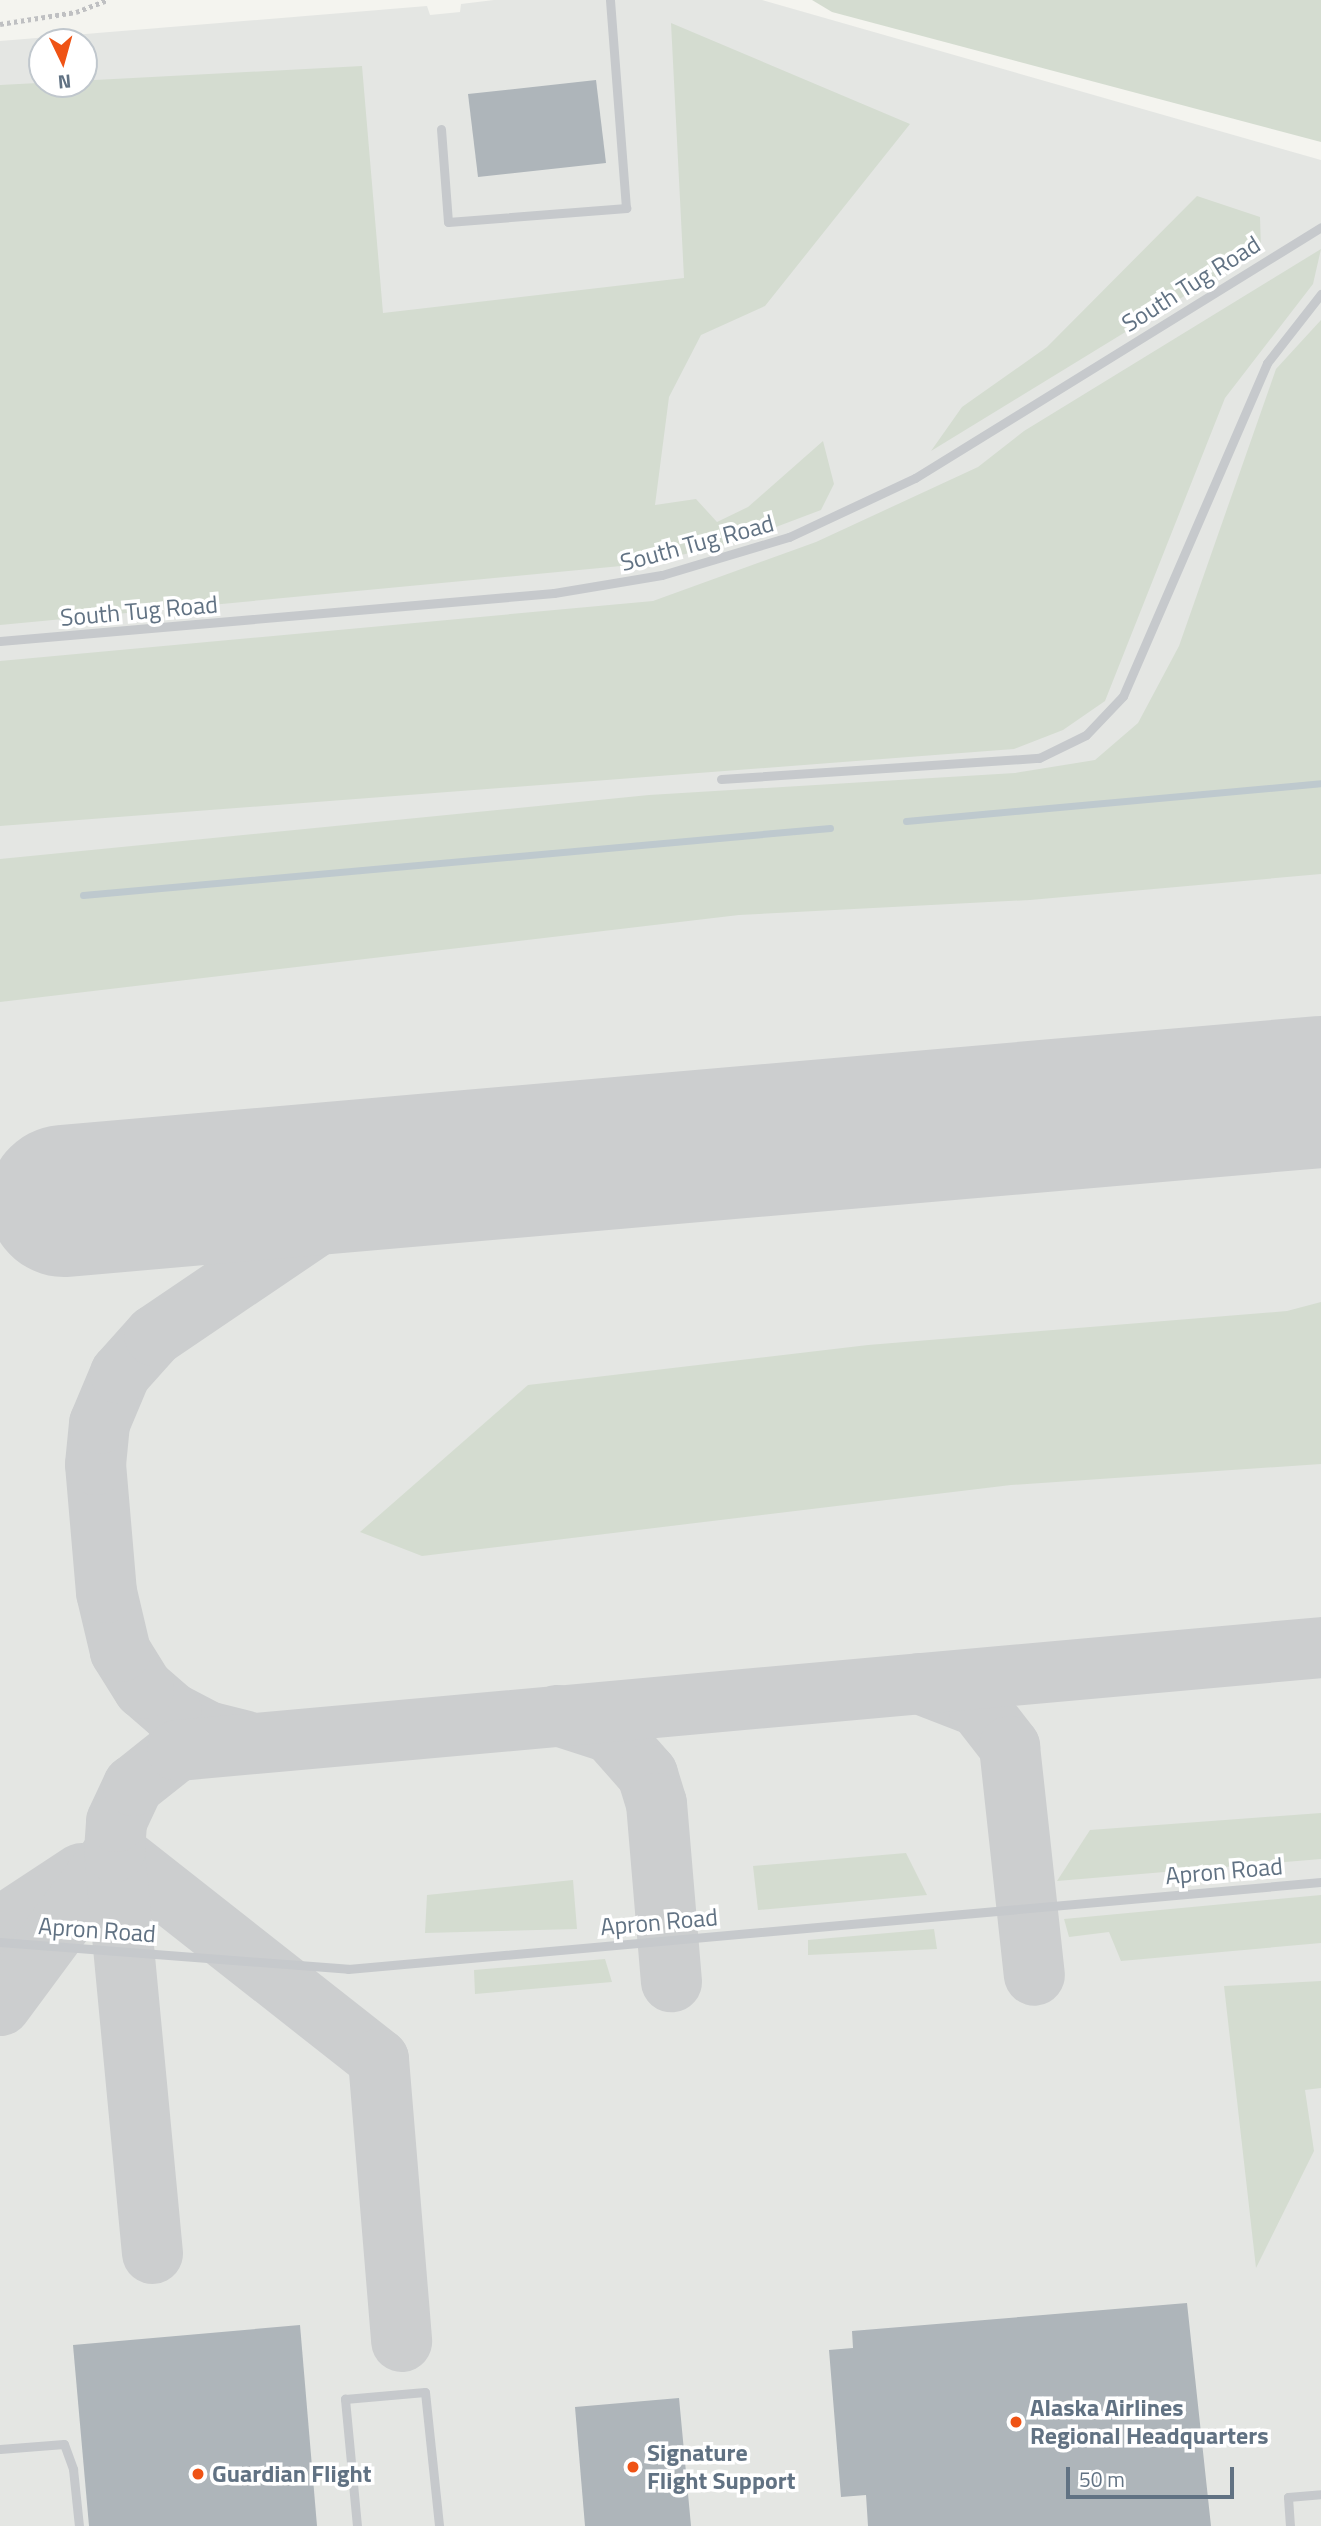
<!DOCTYPE html>
<style>
body{margin:0}
#map{position:relative;width:1321px;height:2526px;overflow:hidden;background:#f4f4ef;font-family:"Titillium Web",sans-serif}
div>[style]{position:absolute}
[style*='--x']{left:calc(var(--x)*1px);top:calc(var(--y)*1px);width:calc(var(--w)*1px);rotate:calc(var(--a)*1deg)}
.built>*{inset:0;background:#e4e6e3}
.green>*{inset:0;background:#d4dcd0}
.stream>*{height:7px;margin:-3.5px;padding:0 3.5px;transform-origin:3.5px;border-radius:3.5px;background:#bec9ce}
.taxiway>*{height:61px;margin:-30.5px;padding:0 30.5px;transform-origin:30.5px;border-radius:30.5px;background:#cccecf}
.runway>*{height:152px;margin:-76px;padding:0 76px;transform-origin:76px;border-radius:76px;background:#cccecf}
.building>*{inset:0;background:#aeb5ba}
.path>*{height:4.5px;margin-top:-2.25px;transform-origin:0;background:repeating-linear-gradient(90deg,#bfc0c2 0 3.5px,transparent 0 7px)}
.service>*{height:9px;margin:-4.5px;padding:0 4.5px;transform-origin:4.5px;border-radius:4.5px;background:#c6c9cc}
.dots>*{width:19px;height:19px;translate:-50% -50%;box-sizing:border-box;border:4px solid #fff;border-radius:50%}
span{translate:-50% -50%;white-space:nowrap;text-align:center;line-height:1.15;-webkit-text-stroke:7px #fff;paint-order:stroke}
.street-label{font-size:24px;color:#617283}
.poi-label{font-size:24px;color:#617283;font-weight:700}
.left{translate:0 -50%;text-align:left}
.north{position:absolute;left:28px;top:28px;width:70px;height:70px;box-sizing:border-box;background:#fff;border:2px solid #c0c7cd;border-radius:50%;rotate:175deg;font-size:19px;font-weight:700;line-height:28px;text-align:center;color:#617283}
.north::after{content:'';display:block;margin:auto;width:24px;height:32px;background:#ef5315;clip-path:polygon(50% 0,100% 100%,50% 72%,0 100%)}
.scale{position:absolute;left:1066px;top:2467px;width:168px;height:32px;box-sizing:border-box;border:4px solid #617283;border-top:0;padding-left:9px;font-size:21px;line-height:24px;white-space:nowrap;color:#617283;-webkit-text-stroke:5px #fff;paint-order:stroke}
</style>
<div id="map">
<div class="built">
<i style="clip-path:polygon(evenodd,494px 0,762px 0,1321px 160px,1321px 2526px,0 2526px,0 41px,427px 6px,430px 15px,460px 12px,461px 4px,494px 0,42px 42px,84px 42px,84px 84px,42px 84px,42px 42px)"></i>
</div>
<div class="green">
<i style="clip-path:polygon(812px 0,1321px 0,1321px 142px,832px 12px)"></i>
<i style="clip-path:polygon(671px 23px,910px 124px,765px 306px,701px 335px,669px 397px,655px 505px,696px 499px,717px 522px,748px 507px,823px 441px,834px 484px,821px 510px,733px 543px,642px 564px,0 625px,0 85px,362px 66px,383px 313px,684px 278px)"></i>
<i style="clip-path:polygon(1197px 196px,1260px 217px,1261px 249px,931px 451px,962px 407px,1047px 347px)"></i>
<i style="clip-path:polygon(1321px 249px,1313px 284px,1225px 398px,1105px 701px,1063px 730px,1014px 749px,0 826px,0 661px,653px 601px,816px 542px,978px 467px,1024px 431px)"></i>
<i style="clip-path:polygon(1321px 320px,1321px 874px,1030px 900px,739px 915px,0 1002px,0 859px,649px 795px,1015px 773px,1095px 760px,1138px 723px,1179px 646px,1276px 369px)"></i>
<i style="clip-path:polygon(1321px 1302px,1321px 1464px,1011px 1485px,422px 1556px,360px 1532px,528px 1385px,868px 1345px,1287px 1311px)"></i>
<i style="clip-path:polygon(1321px 1813px,1321px 1859px,1057px 1881px,1090px 1830px)"></i>
<i style="clip-path:polygon(906px 1853px,927px 1895px,758px 1910px,753px 1866px)"></i>
<i style="clip-path:polygon(573px 1880px,577px 1929px,425px 1933px,427px 1895px)"></i>
<i style="clip-path:polygon(1321px 1895px,1321px 1943px,1121px 1961px,1109px 1932px,1069px 1937px,1064px 1919px)"></i>
<i style="clip-path:polygon(934px 1929px,937px 1949px,808px 1955px,808px 1940px)"></i>
<i style="clip-path:polygon(605px 1959px,612px 1982px,475px 1994px,474px 1970px)"></i>
<i style="clip-path:polygon(1321px 1981px,1321px 2088px,1305px 2090px,1314px 2151px,1256px 2268px,1224px 1986px)"></i>
</div>
<div class="stream">
<i style="--x:906;--y:821;--w:417;--a:-5.2"></i>
<i style="--x:83;--y:895;--w:750;--a:-5.13"></i>
</div>
<div class="taxiway">
<i style="--x:919;--y:1683;--w:63;--a:21.3"></i>
<i style="--x:978;--y:1706;--w:51;--a:52.2"></i>
<i style="--x:1009;--y:1746;--w:230;--a:83.8"></i>
<i style="--x:557;--y:1715;--w:56;--a:17.8"></i>
<i style="--x:610;--y:1732;--w:56;--a:48.6"></i>
<i style="--x:647;--y:1774;--w:30;--a:73"></i>
<i style="--x:656;--y:1803;--w:179;--a:85.2"></i>
<i style="--x:243;--y:1740;--w:37;--a:-166"></i>
<i style="--x:207;--y:1731;--w:41;--a:-152.2"></i>
<i style="--x:171;--y:1712;--w:37;--a:-139"></i>
<i style="--x:143;--y:1688;--w:44;--a:-121.9"></i>
<i style="--x:120;--y:1651;--w:61;--a:-103.3"></i>
<i style="--x:106;--y:1592;--w:128;--a:-94.9"></i>
<i style="--x:95;--y:1464;--w:41;--a:-84.4"></i>
<i style="--x:99;--y:1423;--w:54;--a:-67.2"></i>
<i style="--x:120;--y:1373;--w:51;--a:-48.2"></i>
<i style="--x:154;--y:1335;--w:287;--a:-34.1"></i>
<i style="--x:114;--y:1851;--w:336;--a:38.2"></i>
<i style="--x:378;--y:2059;--w:283;--a:85.3"></i>
<i style="--x:0;--y:1926;--w:97;--a:-33.2"></i>
<i style="--x:0;--y:2005;--w:192;--a:-53.5"></i>
<i style="--x:152;--y:2253;--w:404;--a:-95.4"></i>
<i style="--x:114;--y:1851;--w:30;--a:-86"></i>
<i style="--x:116;--y:1821;--w:40;--a:-65"></i>
<i style="--x:133;--y:1785;--w:56;--a:-38.5"></i>
<i style="--x:177;--y:1750;--w:1149;--a:-5.14"></i>
</div>
<div class="runway">
<i style="--x:64;--y:1201;--w:1262;--a:-4.96"></i>
</div>
<div class="building">
<i style="clip-path:polygon(596px 80px,606px 163px,478px 177px,468px 94px)"></i>
<i style="clip-path:polygon(1187px 2303px,1211px 2526px,868px 2526px,866px 2495px,841px 2497px,829px 2350px,853px 2348px,852px 2331px)"></i>
<i style="clip-path:polygon(300px 2325px,317px 2526px,89px 2526px,73px 2345px)"></i>
<i style="clip-path:polygon(679px 2398px,691px 2526px,585px 2526px,575px 2407px)"></i>
</div>
<div class="path">
<i style="--x:0;--y:24;--w:77;--a:-9"></i>
<i style="--x:76;--y:12;--w:34;--a:-21"></i>
</div>
<div class="service">
<i style="--x:441;--y:129;--w:93;--a:85.7"></i>
<i style="--x:448;--y:222;--w:179;--a:-4.5"></i>
<i style="--x:626;--y:208;--w:209;--a:-94.4"></i>
<i style="--x:0;--y:641;--w:556;--a:-4.95"></i>
<i style="--x:554;--y:593;--w:109;--a:-9.5"></i>
<i style="--x:662;--y:575;--w:133;--a:-16.7"></i>
<i style="--x:789;--y:537;--w:139;--a:-25.1"></i>
<i style="--x:915;--y:478;--w:477;--a:-31.7"></i>
<i style="--x:721;--y:779;--w:319;--a:-3.8"></i>
<i style="--x:1039;--y:758;--w:52;--a:-26.1"></i>
<i style="--x:1086;--y:735;--w:54;--a:-46.5"></i>
<i style="--x:1123;--y:696;--w:363;--a:-66.6"></i>
<i style="--x:1267;--y:363;--w:88;--a:-52"></i>
<i style="--x:0;--y:1942;--w:349;--a:4.4"></i>
<i style="--x:348;--y:1969;--w:977;--a:-5.11"></i>
<i style="--x:0;--y:2449;--w:64;--a:-4.5"></i>
<i style="--x:64;--y:2444;--w:27;--a:70"></i>
<i style="--x:73;--y:2469;--w:57;--a:84"></i>
<i style="--x:357;--y:2526;--w:128;--a:-95.4"></i>
<i style="--x:345;--y:2399;--w:80;--a:-5"></i>
<i style="--x:425;--y:2392;--w:135;--a:84"></i>
<i style="--x:1290;--y:2526;--w:29;--a:-94"></i>
<i style="--x:1288;--y:2497;--w:33;--a:-5"></i>
</div>
<div class="dots">
<i style="left:1016px;top:2422px;background:#ef5315"></i>
<i style="left:633px;top:2467px;background:#ef5315"></i>
<i style="left:198px;top:2474px;background:#ef5315"></i>
</div>
<div class="street-label">
<span style="left:1191px;top:284px;rotate:-32deg">South Tug Road</span>
<span style="left:697px;top:543px;rotate:-15deg">South Tug Road</span>
<span style="left:139px;top:611px;rotate:-5deg">South Tug Road</span>
<span style="left:1224px;top:1871px;rotate:-5deg">Apron Road</span>
<span style="left:659px;top:1922px;rotate:-5deg">Apron Road</span>
<span style="left:97px;top:1930px;rotate:4deg">Apron Road</span>
</div>
<div class="poi-label">
<span class="left" style="left:1030px;top:2422px">Alaska Airlines<br>Regional Headquarters</span>
<span class="left" style="left:647px;top:2467px">Signature<br>Flight Support</span>
<span class="left" style="left:212px;top:2474px">Guardian Flight</span>
</div>
<div class="north">N</div>
<div class="scale">50 m</div>
</div>
